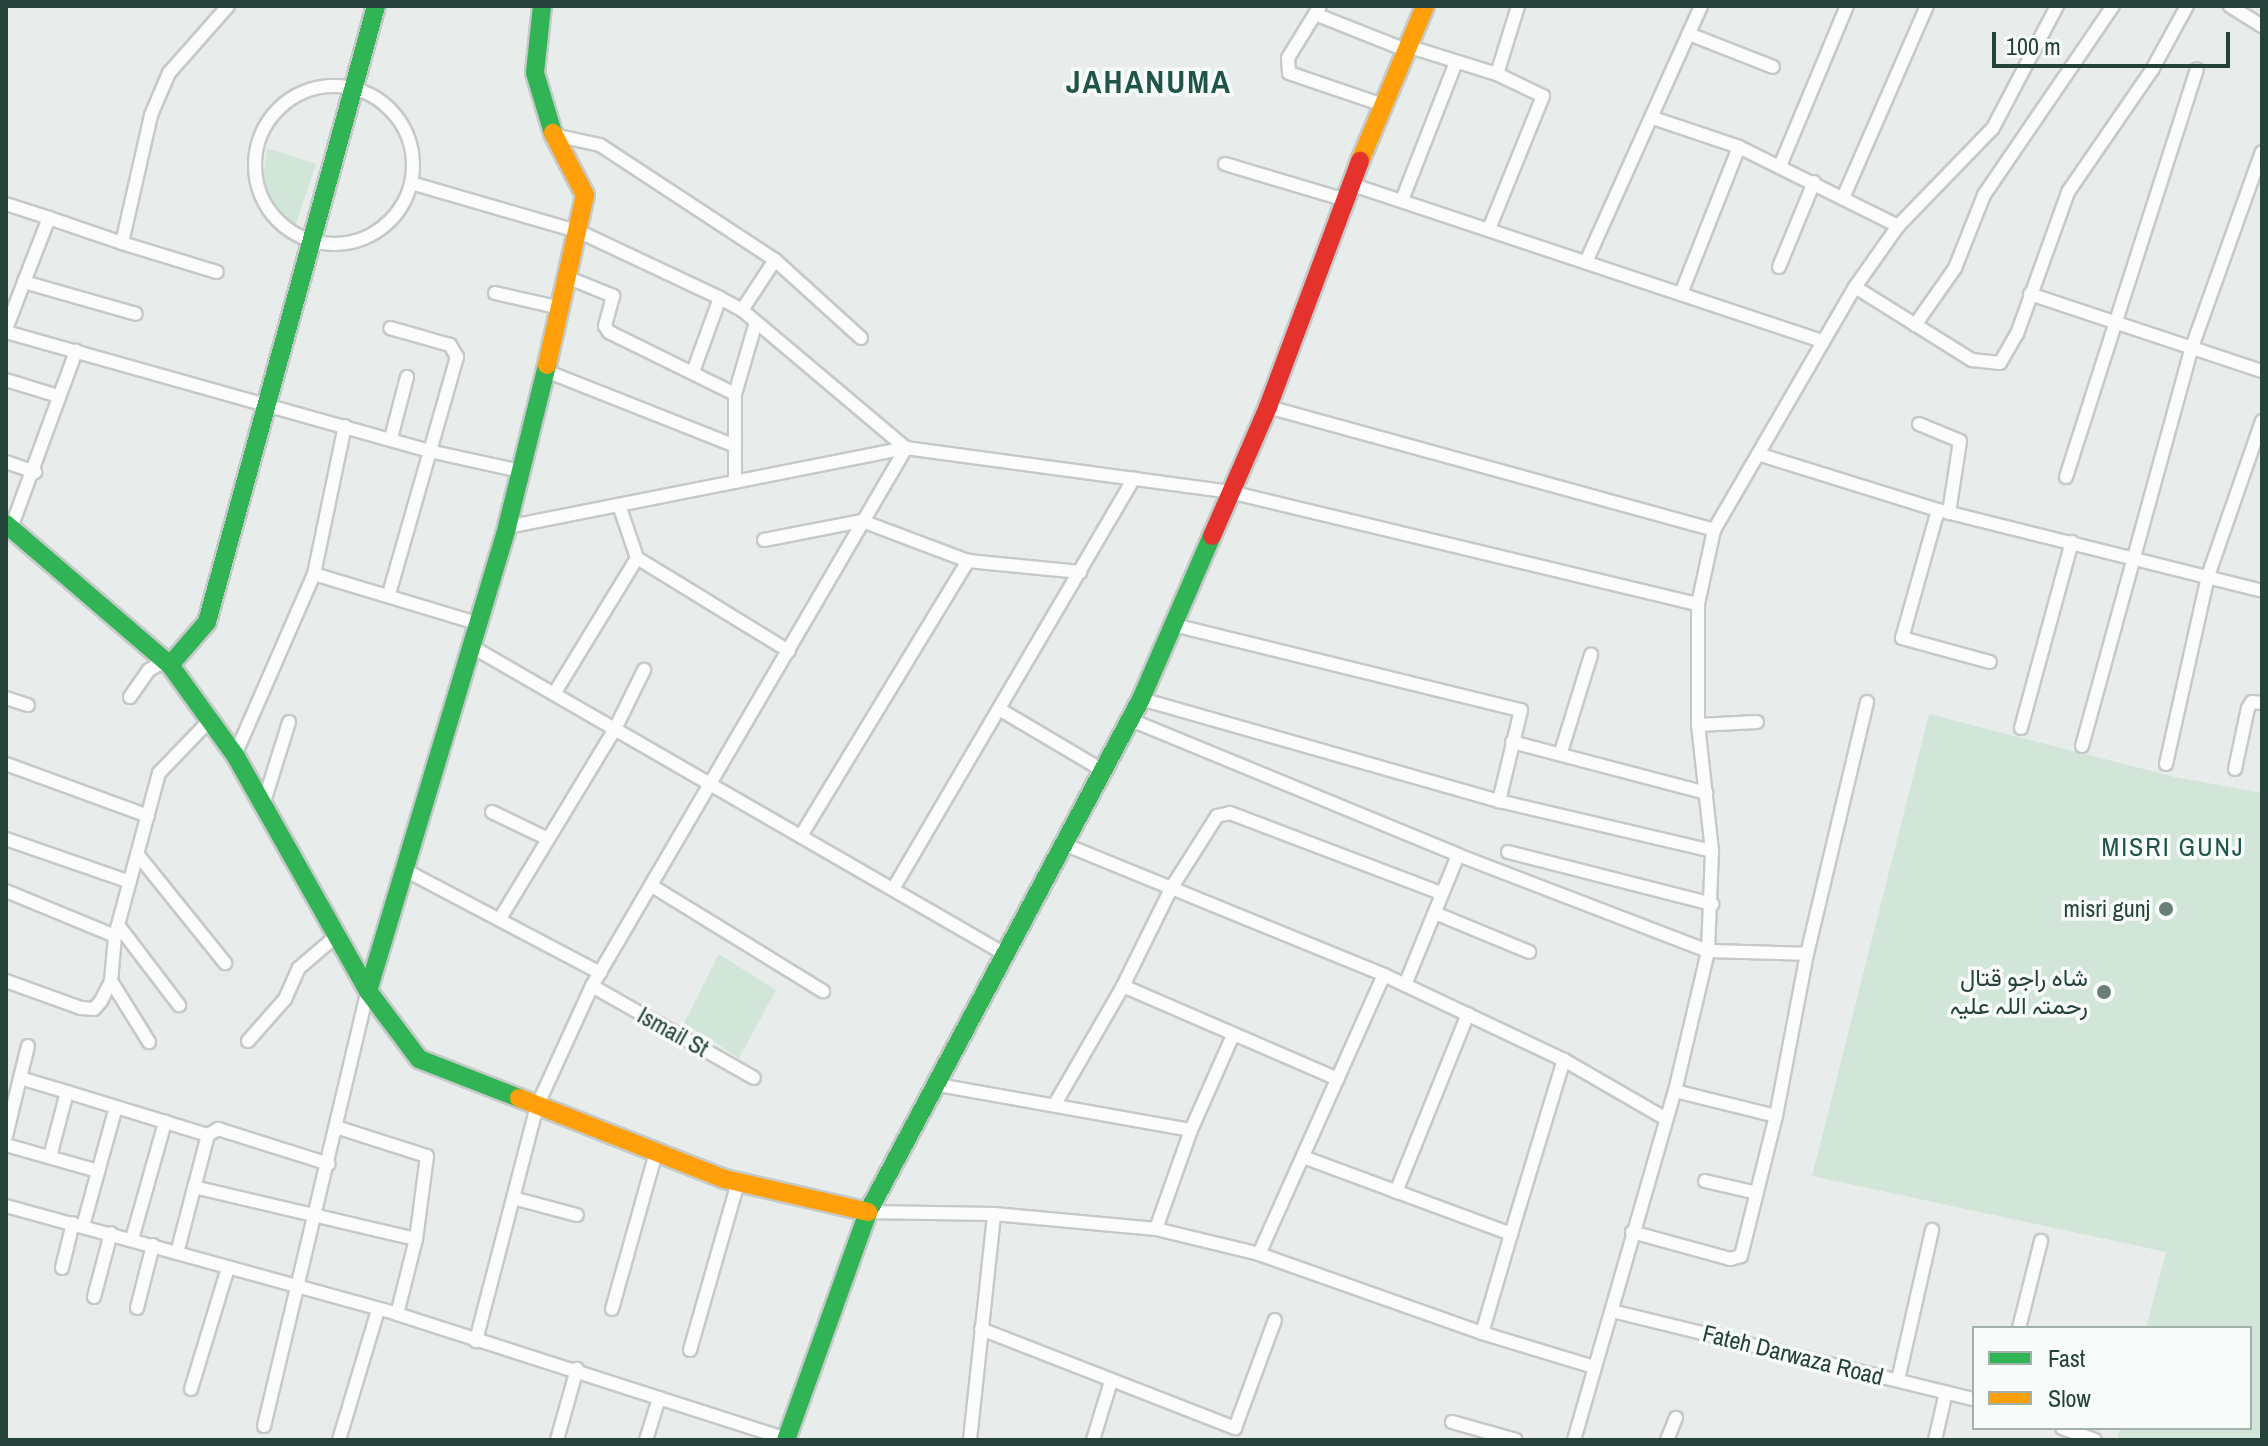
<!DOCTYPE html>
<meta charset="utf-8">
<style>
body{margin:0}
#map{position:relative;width:2268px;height:1446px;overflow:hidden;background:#e8edeb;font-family:"Archivo Narrow",Vazirmatn,sans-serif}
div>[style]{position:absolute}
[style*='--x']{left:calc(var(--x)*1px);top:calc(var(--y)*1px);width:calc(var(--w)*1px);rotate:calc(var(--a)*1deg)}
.green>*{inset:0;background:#d1e6d8}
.roads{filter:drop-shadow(2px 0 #c5cac8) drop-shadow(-2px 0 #c5cac8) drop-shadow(0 2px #c5cac8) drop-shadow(0 -2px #c5cac8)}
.street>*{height:12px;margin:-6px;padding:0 6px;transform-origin:6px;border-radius:6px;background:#fcfcfc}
.street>.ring{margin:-6px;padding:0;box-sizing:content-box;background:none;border:12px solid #fcfcfc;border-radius:50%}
.fast>*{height:18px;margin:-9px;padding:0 9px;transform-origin:9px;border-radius:9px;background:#30b455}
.slow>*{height:18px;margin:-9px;padding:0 9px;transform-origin:9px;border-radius:9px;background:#ff9f0a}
.jam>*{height:18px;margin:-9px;padding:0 9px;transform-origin:9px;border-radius:9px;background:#e5322d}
.dots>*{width:22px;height:22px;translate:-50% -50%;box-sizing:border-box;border:4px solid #f7fbf9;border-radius:50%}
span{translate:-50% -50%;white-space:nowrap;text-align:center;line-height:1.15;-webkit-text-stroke:7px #f7fbf9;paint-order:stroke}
.poi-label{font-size:24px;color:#24423a}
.right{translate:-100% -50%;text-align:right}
.street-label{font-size:24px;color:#24423a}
.neighbourhood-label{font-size:26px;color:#1f5548;letter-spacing:2px}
.district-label{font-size:32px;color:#1f5548;font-weight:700;letter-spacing:2px}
.frame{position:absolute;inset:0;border:8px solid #24423a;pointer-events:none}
.legend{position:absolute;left:1972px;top:1326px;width:280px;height:104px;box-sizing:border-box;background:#f7fbf9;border:2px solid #a3b1ad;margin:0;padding:10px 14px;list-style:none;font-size:24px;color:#24423a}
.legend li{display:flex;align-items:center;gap:16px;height:40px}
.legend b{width:40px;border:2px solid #a3b1ad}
.scale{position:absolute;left:1992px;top:32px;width:238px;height:36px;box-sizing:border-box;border:4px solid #24423a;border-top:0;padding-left:10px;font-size:24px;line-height:28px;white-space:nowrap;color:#24423a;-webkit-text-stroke:6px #f7fbf9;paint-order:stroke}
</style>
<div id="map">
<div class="green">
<i style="clip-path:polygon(267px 148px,316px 164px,295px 226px,277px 212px,263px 182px)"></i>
<i style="clip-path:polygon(1929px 714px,2175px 777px,2262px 793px,2262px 1440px,2117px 1440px,2120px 1428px,2250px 1428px,2250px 1328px,2146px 1328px,2166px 1252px,1812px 1176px)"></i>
<i style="clip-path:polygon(719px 954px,776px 990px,739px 1058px,684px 1023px)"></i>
</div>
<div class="roads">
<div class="street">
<i style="--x:1320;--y:6;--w:61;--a:121.6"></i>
<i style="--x:1288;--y:58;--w:15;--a:86"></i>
<i style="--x:1289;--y:73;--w:99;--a:18.8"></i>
<i style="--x:2230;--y:6;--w:38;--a:32"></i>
<i style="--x:1315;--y:14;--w:98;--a:21.6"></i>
<i style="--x:1689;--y:34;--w:90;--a:21.4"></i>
<i style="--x:1407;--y:46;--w:94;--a:17.3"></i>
<i style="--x:1497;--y:74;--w:51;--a:25.6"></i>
<i style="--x:1543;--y:96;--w:144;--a:112.1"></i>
<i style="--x:1497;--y:74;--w:71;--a:-72.8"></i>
<i class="ring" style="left:255px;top:86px;width:146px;height:146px"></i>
<i style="--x:1653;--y:118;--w:91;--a:18.6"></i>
<i style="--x:554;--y:135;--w:47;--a:12.3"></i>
<i style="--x:600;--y:145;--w:209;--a:33.3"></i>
<i style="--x:775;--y:260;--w:116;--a:42.2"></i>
<i style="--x:1225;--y:164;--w:126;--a:16.6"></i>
<i style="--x:1780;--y:166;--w:173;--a:-67.3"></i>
<i style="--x:411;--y:183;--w:176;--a:16.2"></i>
<i style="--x:580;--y:232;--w:155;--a:25.2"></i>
<i style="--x:720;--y:298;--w:25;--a:29"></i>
<i style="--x:742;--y:310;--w:214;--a:40.1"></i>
<i style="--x:906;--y:448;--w:623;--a:120.27"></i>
<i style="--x:592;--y:986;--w:132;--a:114.6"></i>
<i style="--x:537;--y:1106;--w:243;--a:104.6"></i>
<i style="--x:1350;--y:184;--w:498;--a:18.4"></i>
<i style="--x:1843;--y:198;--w:210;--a:-66.4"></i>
<i style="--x:1402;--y:200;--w:148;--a:-68.6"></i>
<i style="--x:6;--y:204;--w:45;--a:18"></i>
<i style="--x:122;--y:243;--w:99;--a:17"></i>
<i style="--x:1586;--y:262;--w:281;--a:-65.8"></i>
<i style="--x:1779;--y:267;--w:92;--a:-67.6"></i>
<i style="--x:569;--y:278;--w:48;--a:22.2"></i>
<i style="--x:613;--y:296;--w:31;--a:105"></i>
<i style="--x:605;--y:326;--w:7;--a:56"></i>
<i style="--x:609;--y:332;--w:140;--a:26.2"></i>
<i style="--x:24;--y:282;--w:69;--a:-68.7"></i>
<i style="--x:49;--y:218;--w:77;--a:18.9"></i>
<i style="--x:122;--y:243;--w:131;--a:-77.2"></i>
<i style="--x:151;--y:115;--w:46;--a:-66.8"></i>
<i style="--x:169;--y:73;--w:89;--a:-48.6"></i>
<i style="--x:1855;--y:287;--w:138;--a:32"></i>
<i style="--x:1972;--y:360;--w:28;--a:6"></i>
<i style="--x:2000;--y:363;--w:34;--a:-60"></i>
<i style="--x:2017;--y:334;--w:151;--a:-70.2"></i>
<i style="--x:2068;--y:192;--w:148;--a:-55.5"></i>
<i style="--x:2152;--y:70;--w:73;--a:-61.3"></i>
<i style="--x:1682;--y:291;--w:155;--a:-68.4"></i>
<i style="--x:1739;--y:147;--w:178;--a:26.4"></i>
<i style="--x:495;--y:293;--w:68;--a:12.8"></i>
<i style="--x:2030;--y:294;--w:244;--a:18.4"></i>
<i style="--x:742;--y:310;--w:60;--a:-56.6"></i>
<i style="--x:1915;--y:325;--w:70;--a:-54.9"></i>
<i style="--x:1955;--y:268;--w:79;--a:-68.3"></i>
<i style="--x:1984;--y:195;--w:229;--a:-55.7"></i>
<i style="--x:6;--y:329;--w:50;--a:-69"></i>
<i style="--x:24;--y:282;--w:116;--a:15.9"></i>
<i style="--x:6;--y:332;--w:439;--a:15.7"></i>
<i style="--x:429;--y:451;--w:93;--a:12.4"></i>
<i style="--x:546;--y:371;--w:201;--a:21.6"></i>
<i style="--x:693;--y:372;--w:79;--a:-70"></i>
<i style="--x:6;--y:380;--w:54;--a:17.1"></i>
<i style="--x:1268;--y:407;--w:463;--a:15.4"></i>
<i style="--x:1919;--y:424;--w:44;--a:22.5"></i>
<i style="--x:1960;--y:441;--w:73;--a:98.7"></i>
<i style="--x:391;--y:438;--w:63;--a:-75.3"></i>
<i style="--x:1761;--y:455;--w:185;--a:17.3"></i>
<i style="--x:1938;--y:510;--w:334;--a:14"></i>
<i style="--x:6;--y:462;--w:31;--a:19"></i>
<i style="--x:2066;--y:477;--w:428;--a:-72.2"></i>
<i style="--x:735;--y:482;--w:88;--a:-90"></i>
<i style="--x:735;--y:394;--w:75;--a:-73.7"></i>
<i style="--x:619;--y:505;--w:56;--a:71.2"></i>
<i style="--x:637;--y:558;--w:178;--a:31.5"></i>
<i style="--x:1938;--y:510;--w:133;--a:105.7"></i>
<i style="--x:1902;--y:638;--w:91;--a:15.3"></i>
<i style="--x:507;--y:527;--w:407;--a:-11.2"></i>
<i style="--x:906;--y:448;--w:327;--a:7.7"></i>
<i style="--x:1230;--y:492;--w:481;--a:13.5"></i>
<i style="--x:11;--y:528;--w:189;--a:-69.8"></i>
<i style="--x:764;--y:540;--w:100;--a:-11"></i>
<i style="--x:862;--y:521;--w:113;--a:20.7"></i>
<i style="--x:968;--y:561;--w:113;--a:5.6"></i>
<i style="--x:314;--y:574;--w:169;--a:16.8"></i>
<i style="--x:389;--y:594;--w:247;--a:-74"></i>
<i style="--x:457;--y:357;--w:14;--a:-120"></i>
<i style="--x:450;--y:345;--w:62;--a:-164.2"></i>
<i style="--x:1174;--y:625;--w:357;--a:13.8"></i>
<i style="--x:1521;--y:710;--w:94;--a:103.6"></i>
<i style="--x:469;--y:645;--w:622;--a:29.98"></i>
<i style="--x:554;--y:694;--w:159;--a:-58.6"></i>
<i style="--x:130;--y:697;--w:33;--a:-55"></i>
<i style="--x:149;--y:670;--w:20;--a:-30"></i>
<i style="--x:6;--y:698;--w:23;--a:18"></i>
<i style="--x:1141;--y:699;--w:372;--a:15.9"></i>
<i style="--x:1499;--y:801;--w:219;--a:13.2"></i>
<i style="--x:999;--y:709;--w:122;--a:30.6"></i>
<i style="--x:1131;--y:720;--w:354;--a:22.4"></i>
<i style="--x:1458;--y:855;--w:268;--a:21"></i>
<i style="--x:1708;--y:951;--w:99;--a:1.7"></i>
<i style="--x:1698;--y:725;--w:59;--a:-2.9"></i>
<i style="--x:2021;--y:728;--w:193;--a:-74.7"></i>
<i style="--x:1512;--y:742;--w:201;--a:14.7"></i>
<i style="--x:2082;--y:746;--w:414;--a:-74.6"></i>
<i style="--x:2192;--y:347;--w:207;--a:-70.3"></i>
<i style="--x:1561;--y:752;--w:102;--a:-72.8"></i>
<i style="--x:235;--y:755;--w:197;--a:-66.4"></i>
<i style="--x:314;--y:574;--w:151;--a:-78.2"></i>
<i style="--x:6;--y:764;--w:151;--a:20.1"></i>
<i style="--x:2166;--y:764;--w:193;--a:-77.4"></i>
<i style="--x:2208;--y:576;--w:164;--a:-70.8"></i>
<i style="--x:2235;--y:769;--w:62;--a:-78"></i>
<i style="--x:2248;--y:708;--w:7;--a:-56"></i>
<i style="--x:2252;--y:702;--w:10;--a:6"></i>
<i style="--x:263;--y:805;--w:87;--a:-72.6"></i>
<i style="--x:492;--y:812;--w:62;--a:25.7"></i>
<i style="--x:802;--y:834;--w:320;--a:-58.7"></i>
<i style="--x:6;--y:839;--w:131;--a:19.1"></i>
<i style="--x:1066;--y:845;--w:344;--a:22.2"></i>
<i style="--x:1384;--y:975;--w:199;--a:25.3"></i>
<i style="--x:1564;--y:1060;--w:118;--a:30"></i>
<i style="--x:1508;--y:852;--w:211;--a:14.3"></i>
<i style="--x:138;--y:855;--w:139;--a:51.1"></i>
<i style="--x:403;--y:869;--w:223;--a:27.8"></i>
<i style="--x:652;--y:886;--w:201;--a:31.6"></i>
<i style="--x:893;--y:889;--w:476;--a:-59.6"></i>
<i style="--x:6;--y:891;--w:118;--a:22.4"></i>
<i style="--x:1435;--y:913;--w:102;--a:22.5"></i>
<i style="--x:501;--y:917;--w:220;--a:-58.8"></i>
<i style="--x:615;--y:729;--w:66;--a:-63.8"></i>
<i style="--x:118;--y:925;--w:101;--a:52.7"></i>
<i style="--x:6;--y:981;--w:80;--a:19.8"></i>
<i style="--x:81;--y:1008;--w:13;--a:4"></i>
<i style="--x:94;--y:1009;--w:11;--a:-49"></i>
<i style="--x:101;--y:1001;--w:22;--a:-63"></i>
<i style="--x:111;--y:981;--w:45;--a:-84.9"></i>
<i style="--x:115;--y:936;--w:169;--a:-74.9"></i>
<i style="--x:159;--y:773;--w:71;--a:-46.1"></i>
<i style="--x:111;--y:981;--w:72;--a:58.1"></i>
<i style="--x:1405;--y:985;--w:140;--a:-67.8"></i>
<i style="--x:592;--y:986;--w:186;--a:29.6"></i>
<i style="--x:1123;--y:986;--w:234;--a:23.4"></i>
<i style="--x:248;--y:1041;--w:56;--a:-48.6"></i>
<i style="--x:285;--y:999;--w:34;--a:-66"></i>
<i style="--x:299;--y:968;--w:48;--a:-40.7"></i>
<i style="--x:20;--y:1078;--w:33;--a:-76"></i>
<i style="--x:938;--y:1085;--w:257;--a:10.1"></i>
<i style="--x:1191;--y:1130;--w:105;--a:109.5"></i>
<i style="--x:1675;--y:1091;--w:104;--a:13.9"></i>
<i style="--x:1776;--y:1116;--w:165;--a:-79.2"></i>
<i style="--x:1807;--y:954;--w:259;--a:-76.6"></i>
<i style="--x:67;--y:1092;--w:147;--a:17"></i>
<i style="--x:208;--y:1135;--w:12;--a:-31"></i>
<i style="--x:218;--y:1129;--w:116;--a:17.5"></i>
<i style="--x:1055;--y:1104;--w:136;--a:-60"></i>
<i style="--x:1123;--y:986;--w:110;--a:-63.7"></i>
<i style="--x:1172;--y:887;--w:84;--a:-57.6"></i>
<i style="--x:1217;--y:816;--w:13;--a:-13"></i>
<i style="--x:1230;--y:813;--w:226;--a:20.8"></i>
<i style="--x:339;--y:1128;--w:92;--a:17.7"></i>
<i style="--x:427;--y:1156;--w:84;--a:97.5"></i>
<i style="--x:416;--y:1239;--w:77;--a:104.2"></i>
<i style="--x:1191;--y:1130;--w:104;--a:-66.1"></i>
<i style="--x:6;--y:1136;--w:60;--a:-76.4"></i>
<i style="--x:20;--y:1078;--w:49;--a:16.6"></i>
<i style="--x:67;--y:1092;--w:67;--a:104.7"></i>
<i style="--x:6;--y:1145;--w:96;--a:15.8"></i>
<i style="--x:1303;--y:1157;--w:222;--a:20.3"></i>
<i style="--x:1511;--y:1234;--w:103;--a:106.3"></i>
<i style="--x:1705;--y:1181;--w:53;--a:13"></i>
<i style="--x:194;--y:1187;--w:228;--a:13.2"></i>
<i style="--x:1396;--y:1192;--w:192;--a:-68"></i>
<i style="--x:513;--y:1198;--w:66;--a:14.9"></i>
<i style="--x:6;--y:1206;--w:406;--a:15.4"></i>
<i style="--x:397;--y:1314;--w:410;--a:17.8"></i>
<i style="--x:868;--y:1212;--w:126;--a:0.9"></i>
<i style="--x:994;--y:1214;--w:163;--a:5.3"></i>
<i style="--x:1156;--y:1229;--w:106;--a:13.6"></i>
<i style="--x:1259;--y:1254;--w:237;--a:19.5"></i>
<i style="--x:1482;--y:1333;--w:117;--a:16.9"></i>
<i style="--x:83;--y:1226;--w:123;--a:-74.5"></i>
<i style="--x:1632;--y:1232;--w:102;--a:15.4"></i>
<i style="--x:1730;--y:1259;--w:11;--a:-15"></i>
<i style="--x:1741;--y:1256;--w:144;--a:-76"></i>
<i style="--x:1511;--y:1234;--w:182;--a:-73.1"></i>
<i style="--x:132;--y:1239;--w:122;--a:-74.2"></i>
<i style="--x:177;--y:1253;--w:122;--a:-75.3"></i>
<i style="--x:1259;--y:1254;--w:306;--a:-65.9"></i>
<i style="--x:62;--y:1268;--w:46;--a:-76.3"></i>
<i style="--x:94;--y:1297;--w:66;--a:-75.1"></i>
<i style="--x:137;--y:1308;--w:65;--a:-75.7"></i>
<i style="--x:612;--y:1309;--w:163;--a:-74.3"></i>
<i style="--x:1612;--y:1311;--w:373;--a:13.7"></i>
<i style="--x:2019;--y:1328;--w:90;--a:-75.8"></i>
<i style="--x:981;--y:1329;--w:273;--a:21.3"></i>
<i style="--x:1235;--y:1428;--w:115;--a:-69.7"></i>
<i style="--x:690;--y:1350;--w:174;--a:-74"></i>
<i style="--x:1898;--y:1380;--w:154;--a:-77.2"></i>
<i style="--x:191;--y:1389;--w:127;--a:-73"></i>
<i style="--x:1452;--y:1422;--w:66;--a:15.7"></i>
<i style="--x:264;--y:1426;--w:447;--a:-76.6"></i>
<i style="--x:2062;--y:1428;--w:35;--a:20"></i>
<i style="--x:339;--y:1440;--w:136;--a:-73.3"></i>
<i style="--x:557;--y:1440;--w:74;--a:-74.3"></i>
<i style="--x:646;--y:1440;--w:44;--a:-72.8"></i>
<i style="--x:970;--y:1440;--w:227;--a:-83.9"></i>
<i style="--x:1093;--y:1440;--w:62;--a:-73"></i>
<i style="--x:1574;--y:1440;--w:363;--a:-73.9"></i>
<i style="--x:1675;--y:1091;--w:144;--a:-76.7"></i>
<i style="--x:1708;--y:951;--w:100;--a:-87.7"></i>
<i style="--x:1712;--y:851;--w:127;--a:-96.3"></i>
<i style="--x:1698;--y:725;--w:121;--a:-90"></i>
<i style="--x:1698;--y:604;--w:76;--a:-77.8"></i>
<i style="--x:1714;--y:530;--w:281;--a:-59.9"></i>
<i style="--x:1855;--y:287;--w:75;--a:-54.8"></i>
<i style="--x:1898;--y:226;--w:136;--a:-45.9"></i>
<i style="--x:1993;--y:128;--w:138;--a:-62.3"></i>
<i style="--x:1667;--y:1440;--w:24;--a:-68"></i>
<i style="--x:1935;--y:1440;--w:49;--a:-77.1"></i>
</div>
<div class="fast">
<i style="--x:542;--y:6;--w:67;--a:96"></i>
<i style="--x:535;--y:73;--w:63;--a:73.3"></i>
<i style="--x:6;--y:524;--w:216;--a:40.7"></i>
<i style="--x:170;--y:665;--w:111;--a:54.2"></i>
<i style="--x:235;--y:755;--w:271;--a:60.6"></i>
<i style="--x:368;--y:991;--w:85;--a:53.1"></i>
<i style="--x:419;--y:1059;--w:107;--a:21.3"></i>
<i style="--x:170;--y:665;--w:57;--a:-49.3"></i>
<i style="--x:207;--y:622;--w:639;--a:-74.66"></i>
<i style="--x:368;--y:991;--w:484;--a:-73.3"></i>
<i style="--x:507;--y:527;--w:167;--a:-76.1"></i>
<i style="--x:786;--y:1440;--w:242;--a:-70.2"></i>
<i style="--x:868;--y:1212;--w:581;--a:-61.98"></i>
<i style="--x:1141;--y:699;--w:178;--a:-66.5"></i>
</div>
<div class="slow">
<i style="--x:1360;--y:161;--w:168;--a:-67.2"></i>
<i style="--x:547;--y:365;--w:174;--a:-77.4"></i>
<i style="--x:585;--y:195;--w:70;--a:-117.3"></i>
<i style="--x:519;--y:1098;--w:221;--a:21.5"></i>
<i style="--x:725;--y:1179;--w:147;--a:13"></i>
</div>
<div class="jam">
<i style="--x:1212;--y:536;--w:141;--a:-66.5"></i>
<i style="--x:1268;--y:407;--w:263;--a:-69.5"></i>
</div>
</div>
<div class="dots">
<i style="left:2166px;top:909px;background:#697e78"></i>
<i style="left:2104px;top:992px;background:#697e78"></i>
</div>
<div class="poi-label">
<span class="right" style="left:2150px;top:909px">misri gunj</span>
<span class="right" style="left:2088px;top:992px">شاہ راجو قتال<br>رحمتہ اللہ علیہ</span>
</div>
<div class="street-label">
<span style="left:673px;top:1032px;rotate:29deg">Ismail St</span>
<span style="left:1793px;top:1355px;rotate:14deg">Fateh Darwaza Road</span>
</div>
<div class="neighbourhood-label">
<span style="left:2173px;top:847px">MISRI GUNJ</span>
</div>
<div class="district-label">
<span style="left:1149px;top:82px">JAHANUMA</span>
</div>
<div class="frame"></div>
<ul class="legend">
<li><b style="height:10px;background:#30b455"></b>Fast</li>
<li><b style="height:10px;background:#ff9f0a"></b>Slow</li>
</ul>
<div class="scale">100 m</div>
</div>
